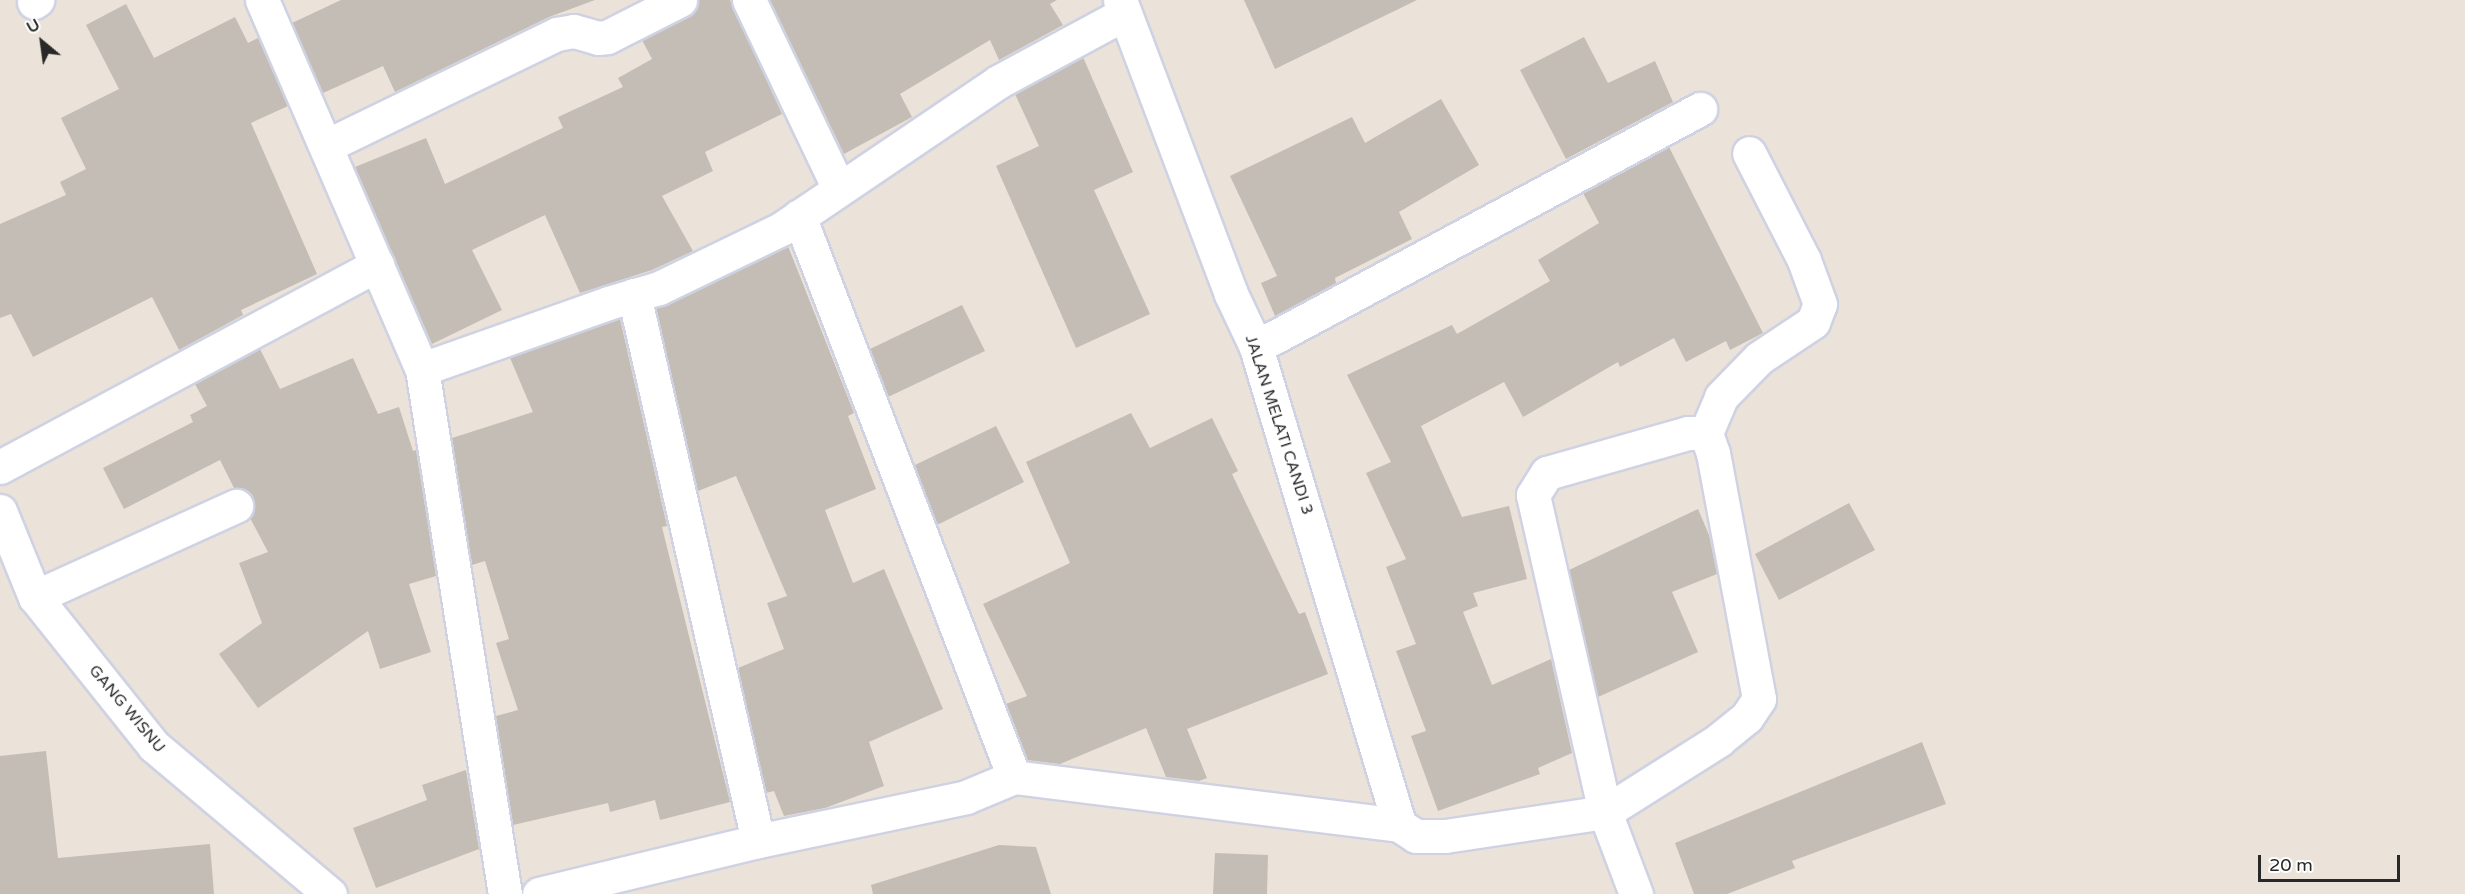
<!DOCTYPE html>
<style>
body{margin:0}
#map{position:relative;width:2465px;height:894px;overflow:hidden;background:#ebe3d9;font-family:"Varela Round",sans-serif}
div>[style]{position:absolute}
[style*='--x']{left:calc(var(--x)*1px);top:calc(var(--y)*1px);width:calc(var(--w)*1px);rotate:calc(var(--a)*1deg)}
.building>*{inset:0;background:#c3bdb6}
.roads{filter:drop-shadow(2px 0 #cfd2e2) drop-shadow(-2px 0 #cfd2e2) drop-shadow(0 2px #cfd2e2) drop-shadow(0 -2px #cfd2e2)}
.minor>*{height:33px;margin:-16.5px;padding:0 16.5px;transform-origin:16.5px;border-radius:16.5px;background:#fff}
span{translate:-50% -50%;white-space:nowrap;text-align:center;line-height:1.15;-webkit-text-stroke:4.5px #fff;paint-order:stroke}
.street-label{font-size:16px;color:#282828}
.north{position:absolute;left:12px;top:12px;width:60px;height:60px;-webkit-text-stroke:4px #fff;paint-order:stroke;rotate:331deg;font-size:16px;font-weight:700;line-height:24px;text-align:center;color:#282828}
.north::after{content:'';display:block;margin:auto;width:21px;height:27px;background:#282828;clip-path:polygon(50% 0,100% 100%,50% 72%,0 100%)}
.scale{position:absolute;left:2258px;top:855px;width:142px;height:27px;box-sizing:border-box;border:3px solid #282828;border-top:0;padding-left:8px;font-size:18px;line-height:21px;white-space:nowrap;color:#282828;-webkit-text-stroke:4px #fff;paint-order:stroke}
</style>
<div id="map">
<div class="building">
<i style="clip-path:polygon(341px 0,595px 0,549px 17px,395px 92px,383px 66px,323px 93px,292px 23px)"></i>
<i style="clip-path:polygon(699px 0,730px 0,782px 114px,705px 152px,713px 171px,662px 196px,693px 251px,652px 270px,580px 293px,545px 215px,472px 250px,502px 310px,432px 344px,355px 167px,426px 138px,445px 184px,563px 128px,558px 117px,623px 87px,618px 78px,652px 59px,642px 40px,689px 16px)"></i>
<i style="clip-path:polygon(770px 0,1057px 0,1050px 4px,1063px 25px,999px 60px,990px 40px,900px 94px,912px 117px,844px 154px)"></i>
<i style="clip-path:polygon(1244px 0,1417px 0,1275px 69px)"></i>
<i style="clip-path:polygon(126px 4px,154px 58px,235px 17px,248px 43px,258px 38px,288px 106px,251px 123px,317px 274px,241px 310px,243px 315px,179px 350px,152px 297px,33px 357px,11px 314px,0 318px,0 224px,66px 195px,60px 182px,86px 169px,61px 118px,119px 89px,86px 25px)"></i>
<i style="clip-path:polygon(1584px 37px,1608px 83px,1655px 61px,1673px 102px,1566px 159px,1520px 70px)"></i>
<i style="clip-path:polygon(1083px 57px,1133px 172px,1094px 190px,1150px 314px,1076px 348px,996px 166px,1039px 146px,1015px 94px)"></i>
<i style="clip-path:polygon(1441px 99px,1479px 165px,1399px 212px,1412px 239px,1335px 278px,1336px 283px,1275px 316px,1261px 283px,1277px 276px,1230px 176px,1352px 117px,1365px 143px)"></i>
<i style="clip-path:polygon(1669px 147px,1763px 333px,1730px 350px,1726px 341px,1686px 362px,1674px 338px,1620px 367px,1618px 362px,1523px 417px,1504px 382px,1421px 426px,1462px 517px,1509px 506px,1527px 579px,1473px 593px,1478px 606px,1463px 612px,1492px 685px,1551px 659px,1572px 753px,1538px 768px,1540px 774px,1438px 811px,1411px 736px,1426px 731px,1396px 651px,1416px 644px,1386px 567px,1406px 559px,1366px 473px,1391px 462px,1347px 375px,1452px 325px,1457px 334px,1550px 281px,1538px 260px,1599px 223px,1583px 193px)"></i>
<i style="clip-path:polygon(788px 246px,854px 413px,848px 416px,876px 489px,825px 510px,853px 583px,884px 569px,943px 709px,869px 742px,884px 786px,825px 808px,784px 816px,774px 791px,766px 793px,738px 668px,784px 649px,767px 603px,787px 596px,736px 476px,698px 491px,656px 308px)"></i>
<i style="clip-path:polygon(962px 305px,985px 351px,888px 397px,870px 349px)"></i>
<i style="clip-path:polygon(620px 319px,667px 526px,662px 527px,730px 802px,660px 820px,655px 800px,610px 812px,608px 803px,513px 825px,496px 716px,518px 710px,496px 643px,509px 639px,485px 561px,472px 565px,452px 438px,533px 412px,510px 358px)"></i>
<i style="clip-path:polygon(260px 349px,280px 389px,353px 358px,378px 414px,399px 407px,413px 451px,416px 450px,436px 576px,409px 584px,431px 652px,380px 669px,368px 631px,258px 708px,219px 654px,262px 623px,239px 563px,268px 552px,250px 518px,255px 508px,253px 498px,246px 490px,234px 488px,220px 460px,124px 509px,103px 468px,193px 422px,190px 415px,207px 406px,195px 384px)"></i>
<i style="clip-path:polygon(1131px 413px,1150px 448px,1212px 418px,1238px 471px,1232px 474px,1299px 614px,1305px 612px,1328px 674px,1187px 729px,1207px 778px,1199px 781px,1166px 777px,1146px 728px,1060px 764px,1027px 760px,1006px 704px,1027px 696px,983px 604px,1070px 563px,1026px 462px)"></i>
<i style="clip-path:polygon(996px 426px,1024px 482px,937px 525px,915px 465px)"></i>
<i style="clip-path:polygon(1849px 503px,1875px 550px,1779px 600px,1755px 554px)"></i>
<i style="clip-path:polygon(1698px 509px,1709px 535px,1717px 574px,1672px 592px,1698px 652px,1598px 697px,1569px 570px)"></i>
<i style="clip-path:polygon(1922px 742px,1946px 804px,1792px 861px,1795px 868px,1727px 894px,1694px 894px,1675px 843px)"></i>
<i style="clip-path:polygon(46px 751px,58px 858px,210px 844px,214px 894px,0 894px,0 756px)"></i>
<i style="clip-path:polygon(466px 770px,479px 849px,376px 888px,353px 828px,427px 800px,422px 785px)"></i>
<i style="clip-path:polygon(999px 845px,1036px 847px,1051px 894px,873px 894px,871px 885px)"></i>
<i style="clip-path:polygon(1215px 853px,1268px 855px,1267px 894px,1213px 894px)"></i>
</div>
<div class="roads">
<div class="minor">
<i style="--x:262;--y:0;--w:402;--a:66.6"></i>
<i style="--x:422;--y:369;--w:197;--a:-19.5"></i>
<i style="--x:608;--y:303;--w:53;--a:-16.4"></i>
<i style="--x:659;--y:288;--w:136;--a:-25.8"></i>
<i style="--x:781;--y:229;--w:262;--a:-34.1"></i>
<i style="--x:998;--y:82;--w:143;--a:-28.4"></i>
<i style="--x:749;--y:0;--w:209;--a:64.5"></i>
<i style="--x:1120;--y:0;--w:314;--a:69.3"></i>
<i style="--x:1231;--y:294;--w:59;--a:64.7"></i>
<i style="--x:1256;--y:347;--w:499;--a:73.3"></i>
<i style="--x:34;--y:2;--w:4;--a:-34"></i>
<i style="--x:326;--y:146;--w:257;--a:-25.9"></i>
<i style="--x:557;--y:34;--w:17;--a:-10"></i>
<i style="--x:574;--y:31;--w:25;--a:16"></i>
<i style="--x:598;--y:38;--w:9;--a:-6"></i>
<i style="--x:607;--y:37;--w:82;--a:-26.9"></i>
<i style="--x:799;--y:216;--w:601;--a:69.03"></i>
<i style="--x:634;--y:295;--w:560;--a:77.2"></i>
<i style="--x:1256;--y:347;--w:504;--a:-28.19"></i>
<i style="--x:422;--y:369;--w:532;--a:81.02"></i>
<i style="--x:1688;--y:433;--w:18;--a:0"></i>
<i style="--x:1706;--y:433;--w:21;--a:71"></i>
<i style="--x:1713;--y:453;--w:250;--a:79.4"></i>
<i style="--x:1759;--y:699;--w:22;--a:124"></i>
<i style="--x:1747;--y:717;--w:36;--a:141"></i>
<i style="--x:1719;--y:740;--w:135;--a:147.7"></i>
<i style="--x:1605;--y:812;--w:325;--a:-102.8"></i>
<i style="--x:1533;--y:495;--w:26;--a:-58"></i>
<i style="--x:1547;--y:473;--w:147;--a:-15.8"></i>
<i style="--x:1706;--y:433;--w:39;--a:-67"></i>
<i style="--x:1721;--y:397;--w:54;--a:-45.7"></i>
<i style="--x:1759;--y:358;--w:65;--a:-33.7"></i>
<i style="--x:1813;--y:322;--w:19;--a:-69"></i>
<i style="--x:1820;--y:304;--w:47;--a:-110"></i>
<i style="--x:1804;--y:260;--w:120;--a:-117.2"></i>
<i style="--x:0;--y:467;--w:428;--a:-28.2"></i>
<i style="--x:0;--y:511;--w:93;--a:67.9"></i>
<i style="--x:35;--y:597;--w:191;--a:51.4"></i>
<i style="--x:154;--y:746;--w:230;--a:40.1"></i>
<i style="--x:35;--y:597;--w:221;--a:-24.4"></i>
<i style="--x:539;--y:894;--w:225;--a:-13.6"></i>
<i style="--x:758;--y:841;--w:213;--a:-11.9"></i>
<i style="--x:966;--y:797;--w:52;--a:-22.6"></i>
<i style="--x:1014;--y:777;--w:388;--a:7.1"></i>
<i style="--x:1399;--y:825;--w:20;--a:33"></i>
<i style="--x:1416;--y:836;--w:29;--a:0"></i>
<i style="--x:1445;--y:836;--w:162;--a:-8.5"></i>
<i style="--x:1605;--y:812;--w:88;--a:69.3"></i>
</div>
</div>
<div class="street-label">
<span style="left:1279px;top:425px;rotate:72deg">JALAN MELATI CANDI 3</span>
<span style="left:127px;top:709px;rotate:50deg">GANG WISNU</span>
</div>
<div class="north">U</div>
<div class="scale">20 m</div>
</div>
